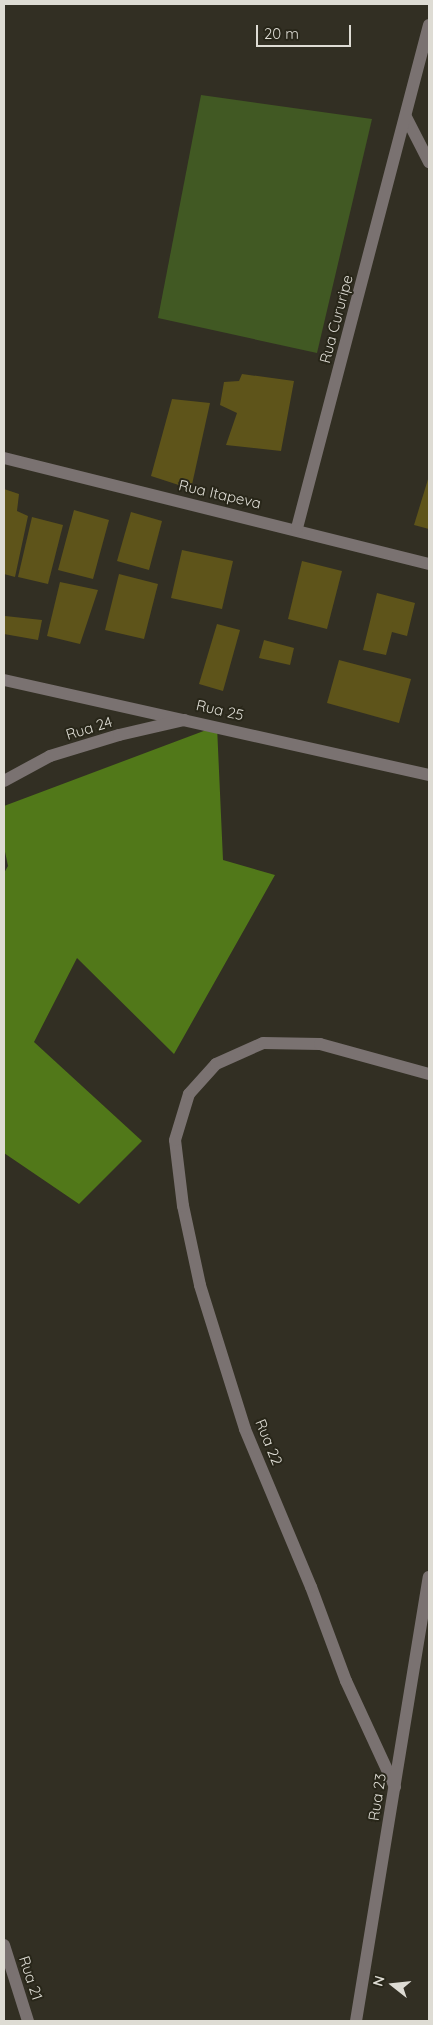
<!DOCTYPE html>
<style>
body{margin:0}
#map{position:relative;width:433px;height:2025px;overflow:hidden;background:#322f23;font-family:Quicksand,sans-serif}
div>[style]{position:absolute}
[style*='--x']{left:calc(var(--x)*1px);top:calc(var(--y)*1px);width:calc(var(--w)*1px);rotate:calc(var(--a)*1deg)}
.green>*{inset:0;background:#415923}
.forest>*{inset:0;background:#517819}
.building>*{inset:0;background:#5e541a}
.minor>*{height:12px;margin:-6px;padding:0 6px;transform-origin:6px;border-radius:6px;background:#7a7271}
span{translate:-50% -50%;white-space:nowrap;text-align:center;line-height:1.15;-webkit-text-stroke:4px #282619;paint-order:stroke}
.street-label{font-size:15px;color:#dedcd4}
.frame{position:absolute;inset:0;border:5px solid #dedcd4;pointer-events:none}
.north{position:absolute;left:368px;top:1960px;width:50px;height:50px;-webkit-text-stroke:4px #282619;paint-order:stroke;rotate:286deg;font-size:14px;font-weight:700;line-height:20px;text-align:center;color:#dedcd4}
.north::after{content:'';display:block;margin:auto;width:18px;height:22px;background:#dedcd4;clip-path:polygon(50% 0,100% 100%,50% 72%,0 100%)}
.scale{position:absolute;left:256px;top:25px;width:95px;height:22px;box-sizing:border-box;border:2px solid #dedcd4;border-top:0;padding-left:6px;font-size:15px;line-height:18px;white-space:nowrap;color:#dedcd4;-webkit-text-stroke:4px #282619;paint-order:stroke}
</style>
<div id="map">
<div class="green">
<i style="clip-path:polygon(201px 95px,372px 119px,317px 353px,158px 318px)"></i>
</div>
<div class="forest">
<i style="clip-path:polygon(217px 726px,223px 860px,275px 875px,174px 1054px,77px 958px,34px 1042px,142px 1141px,79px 1204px,4px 1153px,4px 873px,8px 866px,4px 847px,4px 806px)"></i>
</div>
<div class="building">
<i style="clip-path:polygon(242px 374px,294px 381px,281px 451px,226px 445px,237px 413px,220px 405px,224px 382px,239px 381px)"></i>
<i style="clip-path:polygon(172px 399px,210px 403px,191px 489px,151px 476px)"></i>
<i style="clip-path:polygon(429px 476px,429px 529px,414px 525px)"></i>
<i style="clip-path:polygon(4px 489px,19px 494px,17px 511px,28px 516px,15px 577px,4px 574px)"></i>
<i style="clip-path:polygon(74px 510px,109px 520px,93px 579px,58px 570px)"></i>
<i style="clip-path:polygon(131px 512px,162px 521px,149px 570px,117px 561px)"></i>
<i style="clip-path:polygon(32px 517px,63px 525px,48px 584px,18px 577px)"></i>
<i style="clip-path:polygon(182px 550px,233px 561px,222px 609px,171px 598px)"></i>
<i style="clip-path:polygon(302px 561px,342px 571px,327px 629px,288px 619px)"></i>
<i style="clip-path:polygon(119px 574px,158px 584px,144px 639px,105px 630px)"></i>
<i style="clip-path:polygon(60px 582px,98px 590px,80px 644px,47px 636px)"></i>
<i style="clip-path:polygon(377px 593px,415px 603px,407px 636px,392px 632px,386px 655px,363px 650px)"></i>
<i style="clip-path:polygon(5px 616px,42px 620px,38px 640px,4px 634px)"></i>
<i style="clip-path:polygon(217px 624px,240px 630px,223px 691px,199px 684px)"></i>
<i style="clip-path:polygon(264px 640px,294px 648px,290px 665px,259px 658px)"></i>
<i style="clip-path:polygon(339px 660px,411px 679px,399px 723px,327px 703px)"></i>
</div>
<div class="minor">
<i style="--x:406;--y:117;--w:51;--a:62.9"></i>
<i style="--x:4;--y:458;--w:438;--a:14"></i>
<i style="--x:297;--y:528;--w:520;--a:-75.3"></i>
<i style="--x:4;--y:680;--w:435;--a:12.6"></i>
<i style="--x:4;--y:781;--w:52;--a:-28.5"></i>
<i style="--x:50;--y:756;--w:72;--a:-16.9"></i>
<i style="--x:119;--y:735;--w:67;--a:-13"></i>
<i style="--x:395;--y:1787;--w:117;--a:-114.8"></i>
<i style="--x:346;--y:1681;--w:100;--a:-110.4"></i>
<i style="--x:311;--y:1587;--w:171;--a:-112.7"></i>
<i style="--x:245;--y:1429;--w:151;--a:-107.4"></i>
<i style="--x:200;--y:1285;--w:81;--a:-102.1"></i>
<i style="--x:183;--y:1206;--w:66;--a:-96.9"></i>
<i style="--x:175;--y:1140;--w:48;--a:-73.1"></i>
<i style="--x:189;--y:1094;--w:40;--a:-48"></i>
<i style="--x:216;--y:1064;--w:51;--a:-24.1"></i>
<i style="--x:263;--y:1043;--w:57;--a:1"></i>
<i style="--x:320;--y:1044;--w:113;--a:15.4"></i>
<i style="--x:4;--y:1945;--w:80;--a:72.5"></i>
<i style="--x:356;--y:2021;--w:450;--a:-80.7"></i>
</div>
<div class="street-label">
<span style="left:336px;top:319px;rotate:-75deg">Rua Cururipe</span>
<span style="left:220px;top:494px;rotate:13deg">Rua Itapeva</span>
<span style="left:220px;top:710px;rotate:13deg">Rua 25</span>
<span style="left:89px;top:728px;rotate:-17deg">Rua 24</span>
<span style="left:269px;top:1442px;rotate:68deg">Rua 22</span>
<span style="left:377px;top:1797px;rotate:-81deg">Rua 23</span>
<span style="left:31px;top:1978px;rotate:72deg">Rua 21</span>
</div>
<div class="frame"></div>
<div class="north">N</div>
<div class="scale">20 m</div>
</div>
